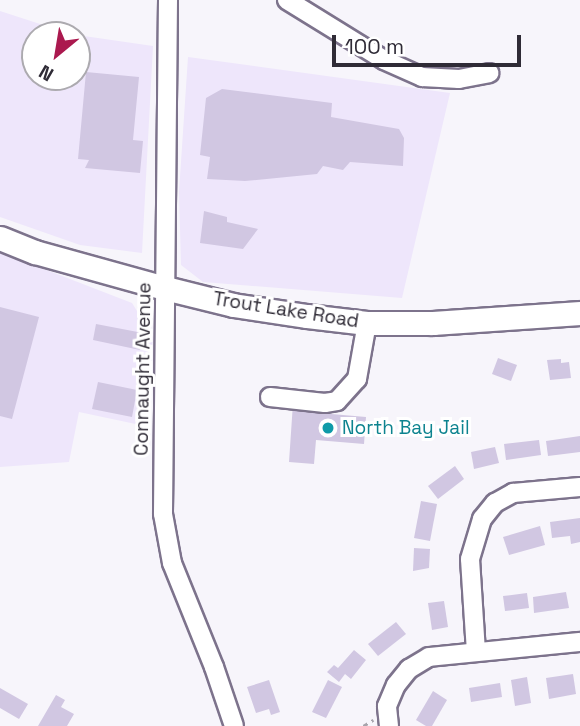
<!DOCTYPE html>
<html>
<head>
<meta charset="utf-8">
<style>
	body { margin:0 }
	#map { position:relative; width:580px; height:726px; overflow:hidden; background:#f7f5fb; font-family:"Space Grotesk",sans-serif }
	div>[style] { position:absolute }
	.built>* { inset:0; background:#eee6fb }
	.building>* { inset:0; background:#d1c7e2 }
	.path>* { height:2.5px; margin-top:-1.25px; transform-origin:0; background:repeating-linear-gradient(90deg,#a7a4ac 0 5px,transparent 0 10px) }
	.roads { filter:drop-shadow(2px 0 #7d738c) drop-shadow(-2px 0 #7d738c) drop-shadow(0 2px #7d738c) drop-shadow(0 -2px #7d738c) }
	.minor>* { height:18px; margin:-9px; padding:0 9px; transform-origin:9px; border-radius:9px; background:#fff }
	.major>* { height:23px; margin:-11.5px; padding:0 11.5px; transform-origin:11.5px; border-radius:11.5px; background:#fff }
	.dots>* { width:19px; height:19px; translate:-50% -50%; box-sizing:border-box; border:4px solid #fff; border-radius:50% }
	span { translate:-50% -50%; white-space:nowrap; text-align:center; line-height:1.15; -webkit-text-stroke:6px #fff; paint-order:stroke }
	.street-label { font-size:19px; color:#2f2b36 }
	.culture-label { font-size:19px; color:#0d838f }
	.left { translate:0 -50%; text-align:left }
	.north { position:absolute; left:21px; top:21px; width:70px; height:70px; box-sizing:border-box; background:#fff; border:2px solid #acaaaf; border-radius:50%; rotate:210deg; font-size:19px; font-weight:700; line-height:28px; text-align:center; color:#2f2b36 }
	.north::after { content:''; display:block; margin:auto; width:24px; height:32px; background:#ab194f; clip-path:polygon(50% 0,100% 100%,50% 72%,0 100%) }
	.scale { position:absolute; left:332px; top:35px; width:189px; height:32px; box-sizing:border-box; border:4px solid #2f2b36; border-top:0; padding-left:9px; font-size:21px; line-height:24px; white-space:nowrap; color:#2f2b36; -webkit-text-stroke:5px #fff; paint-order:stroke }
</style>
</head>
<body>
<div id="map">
	<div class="built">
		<div style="clip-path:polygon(0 11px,74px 35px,35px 35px,35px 77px,77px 77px,77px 35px,153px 46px,142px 253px,80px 245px,0 217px)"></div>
		<div style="clip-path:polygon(188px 57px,450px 93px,402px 298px,203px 282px,181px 265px,179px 192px)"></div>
		<div style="clip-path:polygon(0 252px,132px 303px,153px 337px,145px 426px,79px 412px,69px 462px,0 467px)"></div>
	</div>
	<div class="building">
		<div style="clip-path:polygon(86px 72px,139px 77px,133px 140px,143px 141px,140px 173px,85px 168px,89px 160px,78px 159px)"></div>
		<div style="clip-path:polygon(222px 89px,332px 103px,331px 117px,399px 129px,404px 138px,403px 166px,350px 162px,343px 170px,323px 166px,317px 174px,245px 181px,207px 179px,210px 157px,200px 155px,206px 98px)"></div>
		<div style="clip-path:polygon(204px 211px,227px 217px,227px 222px,258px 229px,243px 249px,200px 243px)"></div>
		<div style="clip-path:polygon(0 307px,39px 317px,12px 419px,0 416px)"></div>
		<div style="clip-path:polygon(96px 324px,143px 333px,140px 350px,93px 340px)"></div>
		<div style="clip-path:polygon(498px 358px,517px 365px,511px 381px,492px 374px)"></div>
		<div style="clip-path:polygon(561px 359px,561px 363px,569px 362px,571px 378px,550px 380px,547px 360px)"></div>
		<div style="clip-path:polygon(98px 382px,137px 390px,132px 417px,92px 409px)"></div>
		<div style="clip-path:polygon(293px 403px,321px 405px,320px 413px,366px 417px,364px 444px,316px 440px,314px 464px,289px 462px)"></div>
		<div style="clip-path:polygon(580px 436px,580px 452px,548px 456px,546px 441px)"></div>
		<div style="clip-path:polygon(539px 440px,541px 455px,506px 460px,504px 444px)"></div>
		<div style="clip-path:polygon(495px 447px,499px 463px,474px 469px,471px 452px)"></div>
		<div style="clip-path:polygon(455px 466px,464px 479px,438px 499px,428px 486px)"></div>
		<div style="clip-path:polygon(421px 501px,437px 504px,430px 541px,414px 538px)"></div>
		<div style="clip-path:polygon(580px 518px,580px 542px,571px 544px,570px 536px,552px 538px,550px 522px)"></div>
		<div style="clip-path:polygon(540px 526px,545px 545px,509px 555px,503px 537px)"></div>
		<div style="clip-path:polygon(414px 548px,430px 549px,429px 568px,413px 571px)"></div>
		<div style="clip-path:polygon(566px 592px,569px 608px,534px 613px,533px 597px)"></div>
		<div style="clip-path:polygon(527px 593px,529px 608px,505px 611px,503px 596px)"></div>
		<div style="clip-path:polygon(444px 601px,448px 627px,432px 630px,428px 603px)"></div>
		<div style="clip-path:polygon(396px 622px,406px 634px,378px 656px,368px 644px)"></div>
		<div style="clip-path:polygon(354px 650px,366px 660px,351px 679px,345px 674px,339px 682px,327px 672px,334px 665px,338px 668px)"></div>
		<div style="clip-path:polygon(573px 674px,576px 694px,549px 699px,546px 678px)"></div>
		<div style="clip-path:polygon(527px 677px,531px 703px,515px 706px,511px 680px)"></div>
		<div style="clip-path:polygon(269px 680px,280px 712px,271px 715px,269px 709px,256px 713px,247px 687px)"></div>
		<div style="clip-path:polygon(328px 680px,342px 687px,326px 718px,312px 712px)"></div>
		<div style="clip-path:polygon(500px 683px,502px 697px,471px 702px,469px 688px)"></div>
		<div style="clip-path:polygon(0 688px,28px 704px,19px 719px,0 708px)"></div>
		<div style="clip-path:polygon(433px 691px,447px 700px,432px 726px,426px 726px,416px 720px)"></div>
		<div style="clip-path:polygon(56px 695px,65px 700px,61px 707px,74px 714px,67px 726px,38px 726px)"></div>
	</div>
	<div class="path">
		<div style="left:363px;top:726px;width:12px;rotate:-31deg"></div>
	</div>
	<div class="roads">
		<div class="minor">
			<div style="left:168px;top:0;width:514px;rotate:90.56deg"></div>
			<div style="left:163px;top:514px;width:50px;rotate:79.6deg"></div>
			<div style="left:172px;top:563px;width:112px;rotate:68deg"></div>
			<div style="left:214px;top:667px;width:62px;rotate:71.3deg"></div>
			<div style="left:287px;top:0;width:114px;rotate:31.7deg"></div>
			<div style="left:384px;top:60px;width:42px;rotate:24.1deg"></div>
			<div style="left:422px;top:77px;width:37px;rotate:3deg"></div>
			<div style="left:459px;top:79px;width:31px;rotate:-11deg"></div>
			<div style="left:270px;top:397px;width:55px;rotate:6.2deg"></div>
			<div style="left:325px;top:403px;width:12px;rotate:-9deg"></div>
			<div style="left:337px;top:401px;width:30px;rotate:-48deg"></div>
			<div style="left:357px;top:379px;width:57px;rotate:-79.9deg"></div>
			<div style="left:476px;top:652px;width:93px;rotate:-93.7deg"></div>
			<div style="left:470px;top:559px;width:42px;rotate:-73.3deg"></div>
			<div style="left:482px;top:519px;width:21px;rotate:-51deg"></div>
			<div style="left:495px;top:503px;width:21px;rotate:-29deg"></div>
			<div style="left:513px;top:493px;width:67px;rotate:-5.1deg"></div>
			<div style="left:389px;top:726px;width:20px;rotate:-96deg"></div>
			<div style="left:387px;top:706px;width:23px;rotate:-67deg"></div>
			<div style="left:396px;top:685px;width:21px;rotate:-51deg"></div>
			<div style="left:409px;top:669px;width:23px;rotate:-31deg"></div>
			<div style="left:429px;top:657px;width:152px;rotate:-5.7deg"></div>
		</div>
		<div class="major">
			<div style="left:0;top:238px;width:38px;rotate:22deg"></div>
			<div style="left:35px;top:252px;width:135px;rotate:15.5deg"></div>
			<div style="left:165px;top:288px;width:70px;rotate:14deg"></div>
			<div style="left:233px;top:305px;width:75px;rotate:8.5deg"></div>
			<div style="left:307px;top:316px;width:60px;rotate:6.7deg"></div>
			<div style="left:367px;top:323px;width:66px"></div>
			<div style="left:433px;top:323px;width:147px;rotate:-3.9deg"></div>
		</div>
	</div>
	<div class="dots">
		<div style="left:328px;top:428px;background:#0f9aa8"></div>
	</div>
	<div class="street-label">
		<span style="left:286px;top:310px;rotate:9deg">Trout Lake Road</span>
		<span style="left:143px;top:369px;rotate:-89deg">Connaught Avenue</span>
	</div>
	<div class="culture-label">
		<span class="left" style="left:342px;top:428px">North Bay Jail</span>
	</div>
	<div class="north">N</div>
	<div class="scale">100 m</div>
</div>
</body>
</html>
